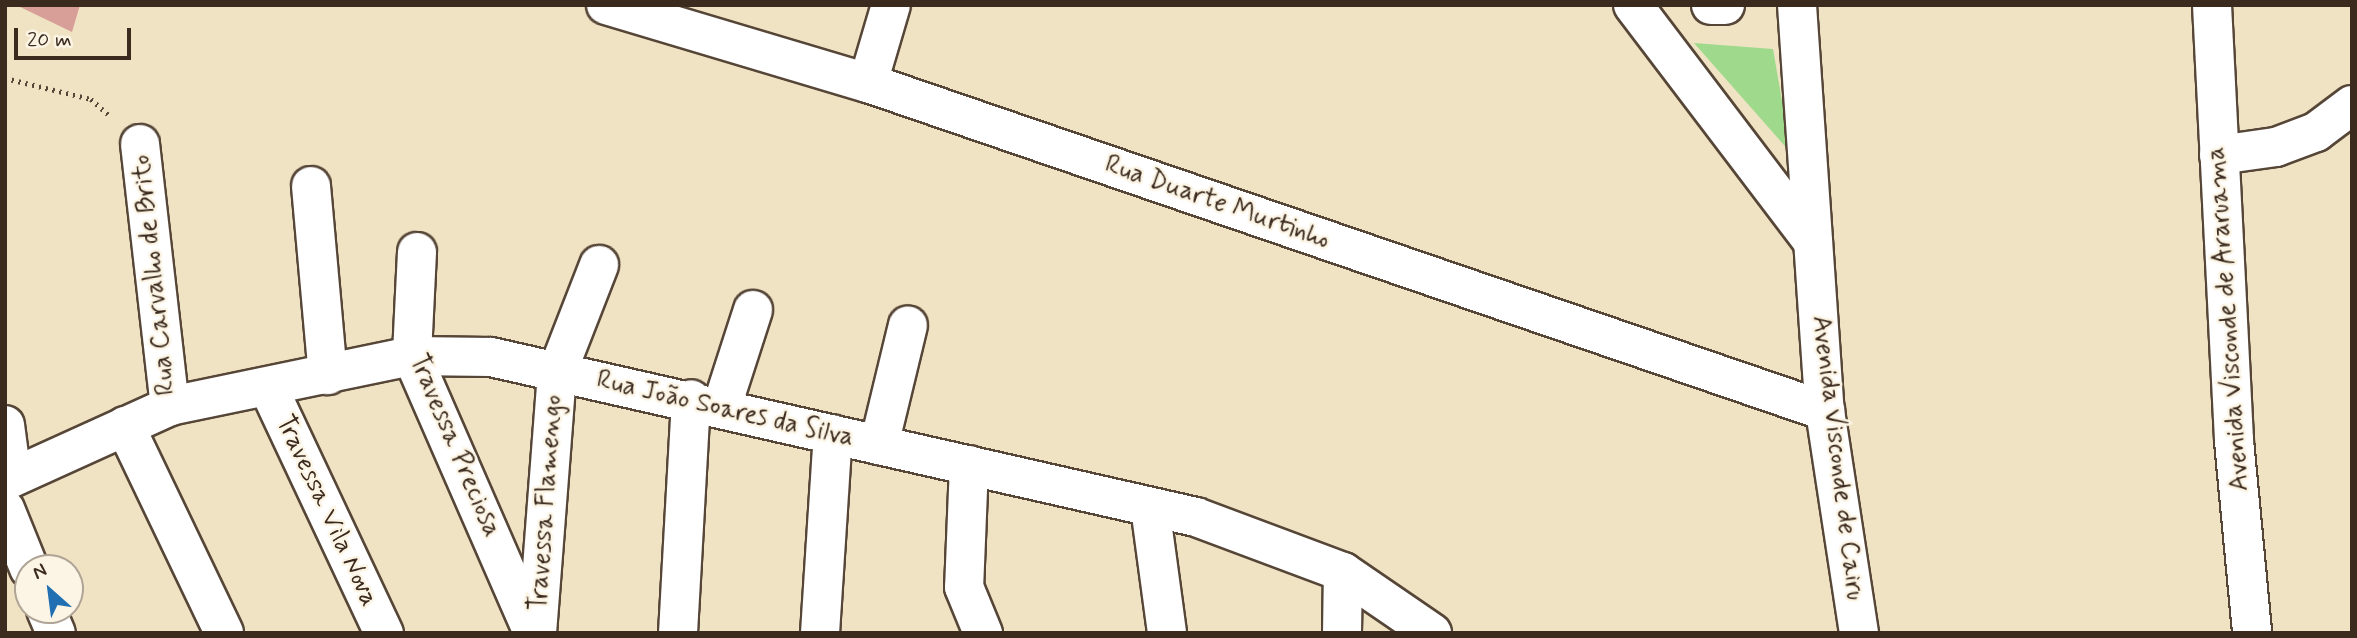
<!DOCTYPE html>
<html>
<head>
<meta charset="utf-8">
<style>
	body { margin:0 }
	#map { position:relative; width:2357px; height:638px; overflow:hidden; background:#f0e3c4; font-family:Mynerve,sans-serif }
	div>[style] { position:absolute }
	.green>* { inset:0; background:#9fd98c }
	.building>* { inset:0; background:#d79f97 }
	.path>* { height:4.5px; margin-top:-2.25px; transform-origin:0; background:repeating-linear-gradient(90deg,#564637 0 2px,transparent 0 7px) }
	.roads { filter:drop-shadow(2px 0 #564637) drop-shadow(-2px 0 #564637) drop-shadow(0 2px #564637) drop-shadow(0 -2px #564637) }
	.minor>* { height:38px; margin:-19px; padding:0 19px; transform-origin:19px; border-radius:19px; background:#fff }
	span { translate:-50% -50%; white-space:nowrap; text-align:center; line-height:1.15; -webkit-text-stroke:5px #fcf5e5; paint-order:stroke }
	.street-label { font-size:26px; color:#3b2a1e }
	.frame { position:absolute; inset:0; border:7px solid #3b2a1e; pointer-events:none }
	.north { position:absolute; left:14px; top:554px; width:70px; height:70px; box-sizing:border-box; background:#fcf5e5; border:2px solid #afa495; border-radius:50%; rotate:332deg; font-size:19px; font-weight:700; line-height:28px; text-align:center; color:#3b2a1e }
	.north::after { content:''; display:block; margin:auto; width:24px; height:32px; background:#1f6fb2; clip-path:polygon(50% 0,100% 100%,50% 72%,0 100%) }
	.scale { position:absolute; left:14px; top:28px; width:117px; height:32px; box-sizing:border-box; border:4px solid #3b2a1e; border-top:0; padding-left:9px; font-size:21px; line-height:24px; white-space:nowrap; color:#3b2a1e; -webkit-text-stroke:5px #fcf5e5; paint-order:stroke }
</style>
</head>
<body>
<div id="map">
	<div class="green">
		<div style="clip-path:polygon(1694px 43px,1773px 49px,1791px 153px)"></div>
	</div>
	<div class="building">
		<div style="clip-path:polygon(16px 5px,80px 5px,72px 32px)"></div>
	</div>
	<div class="path">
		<div style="left:5px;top:78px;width:89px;rotate:13.7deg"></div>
		<div style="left:91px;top:99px;width:27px;rotate:42deg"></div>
	</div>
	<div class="roads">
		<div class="minor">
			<div style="left:606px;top:5px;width:273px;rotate:16.6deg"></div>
			<div style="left:868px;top:83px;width:1012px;rotate:18.92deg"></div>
			<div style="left:1633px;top:5px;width:298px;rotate:52.8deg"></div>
			<div style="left:1711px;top:5px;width:14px"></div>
			<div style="left:1797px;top:5px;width:407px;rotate:86.1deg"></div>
			<div style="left:1825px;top:411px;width:225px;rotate:81.3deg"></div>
			<div style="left:2212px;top:5px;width:437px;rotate:87.1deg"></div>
			<div style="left:2234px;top:441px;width:193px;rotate:84.6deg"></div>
			<div style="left:868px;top:83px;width:81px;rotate:-73.6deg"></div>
			<div style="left:140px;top:144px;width:264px;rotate:83.5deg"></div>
			<div style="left:2219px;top:155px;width:58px;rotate:-8deg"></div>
			<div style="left:2276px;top:147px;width:43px;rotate:-20.6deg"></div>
			<div style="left:2316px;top:132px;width:45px;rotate:-36.9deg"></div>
			<div style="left:311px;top:186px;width:190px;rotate:84.9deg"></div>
			<div style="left:417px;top:252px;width:104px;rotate:92.8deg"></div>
			<div style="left:412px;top:356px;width:302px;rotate:66.4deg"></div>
			<div style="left:269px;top:389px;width:270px;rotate:64.8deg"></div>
			<div style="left:722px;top:406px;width:101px;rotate:-72.1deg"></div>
			<div style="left:5px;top:425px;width:53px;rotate:82.5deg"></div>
			<div style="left:125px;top:426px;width:229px;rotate:64.4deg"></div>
			<div style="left:879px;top:445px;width:123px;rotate:-76.4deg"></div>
			<div style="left:969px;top:465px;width:122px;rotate:92.3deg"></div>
			<div style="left:964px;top:587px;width:50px;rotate:67.6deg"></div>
			<div style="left:5px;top:481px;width:181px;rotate:-24.4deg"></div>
			<div style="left:170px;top:406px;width:247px;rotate:-11.7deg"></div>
			<div style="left:412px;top:356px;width:79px;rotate:0.7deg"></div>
			<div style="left:491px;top:357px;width:723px;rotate:12.79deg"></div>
			<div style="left:1196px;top:517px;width:157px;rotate:20.5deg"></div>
			<div style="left:1343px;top:572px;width:108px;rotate:34.4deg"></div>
			<div style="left:1150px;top:507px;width:127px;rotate:82.3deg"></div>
			<div style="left:5px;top:509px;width:64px;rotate:67.9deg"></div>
			<div style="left:46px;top:610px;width:25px;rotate:67deg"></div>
			<div style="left:537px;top:633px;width:261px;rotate:-85.6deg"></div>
			<div style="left:557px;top:373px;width:116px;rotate:-68.7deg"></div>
			<div style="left:678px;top:633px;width:234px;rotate:-86.8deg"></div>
			<div style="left:820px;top:633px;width:199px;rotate:-86.3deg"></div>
			<div style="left:1342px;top:633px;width:61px;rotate:-89.1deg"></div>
		</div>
	</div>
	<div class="street-label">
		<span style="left:1217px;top:203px;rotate:19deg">Rua Duarte Murtinho</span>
		<span style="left:155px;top:275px;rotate:-96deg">Rua Carvalho de Brito</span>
		<span style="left:2229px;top:319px;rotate:-94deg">Avenida Visconde de Araruama</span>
		<span style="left:725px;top:410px;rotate:13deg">Rua João Soares da Silva</span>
		<span style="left:454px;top:446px;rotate:67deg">Travessa Preciosa</span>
		<span style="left:1837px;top:458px;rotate:83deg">Avenida Visconde de Cairu</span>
		<span style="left:547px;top:503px;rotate:-86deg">Travessa Flamengo</span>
		<span style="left:326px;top:511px;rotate:65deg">Travessa Vila Nova</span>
	</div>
	<div class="frame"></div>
	<div class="north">N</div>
	<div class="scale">20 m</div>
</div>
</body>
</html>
